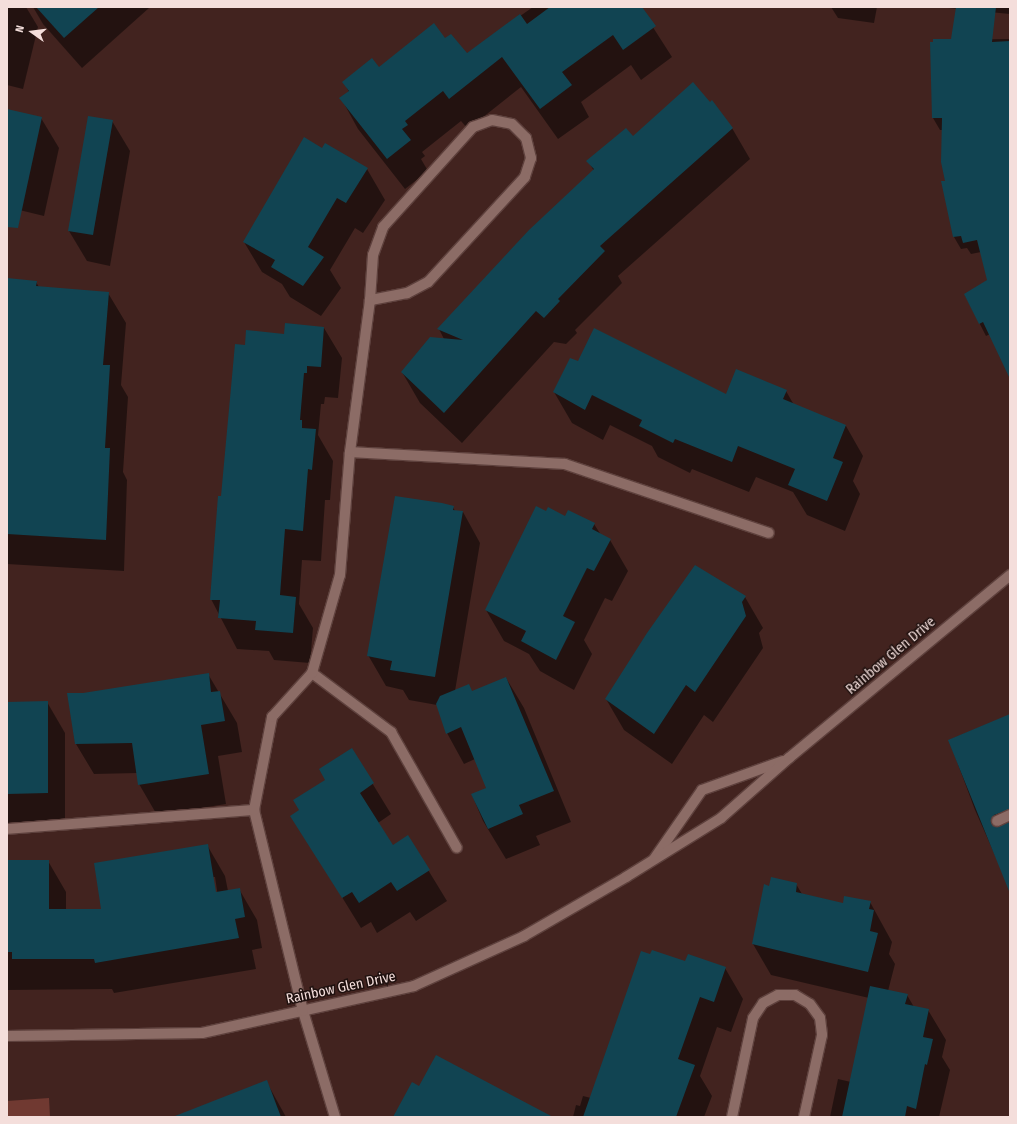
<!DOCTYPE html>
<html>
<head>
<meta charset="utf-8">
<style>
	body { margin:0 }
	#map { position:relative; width:1017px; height:1124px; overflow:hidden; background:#42231f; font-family:"Fira Sans Condensed",sans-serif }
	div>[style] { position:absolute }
	.green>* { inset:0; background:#703931 }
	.shadow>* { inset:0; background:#0007 }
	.building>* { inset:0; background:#114452 }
	.roads { filter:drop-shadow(1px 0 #5e413d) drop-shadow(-1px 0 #5e413d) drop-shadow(0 1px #5e413d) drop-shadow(0 -1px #5e413d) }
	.minor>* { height:10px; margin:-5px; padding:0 5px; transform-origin:5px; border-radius:5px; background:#8c6c66 }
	span { translate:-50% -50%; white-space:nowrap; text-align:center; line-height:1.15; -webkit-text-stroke:3px #1f110f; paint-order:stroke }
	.street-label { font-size:14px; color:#f4dedb }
	.frame { position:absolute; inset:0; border:8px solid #f4dedb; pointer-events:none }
	.north { position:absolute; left:12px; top:12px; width:40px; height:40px; -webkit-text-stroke:3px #1f110f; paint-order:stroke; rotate:284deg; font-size:11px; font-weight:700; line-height:16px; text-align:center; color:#f4dedb }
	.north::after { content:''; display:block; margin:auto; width:14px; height:18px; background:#f4dedb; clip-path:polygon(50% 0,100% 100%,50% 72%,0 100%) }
</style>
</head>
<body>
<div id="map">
	<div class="green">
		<div style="clip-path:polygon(49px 1098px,50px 1117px,7px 1117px,7px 1101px)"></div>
	</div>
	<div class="shadow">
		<div style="clip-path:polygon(7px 7px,26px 7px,38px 27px,23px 89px,7px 85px)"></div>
		<div style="clip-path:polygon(33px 7px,148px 7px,149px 8px,82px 68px,43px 24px)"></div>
		<div style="clip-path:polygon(533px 7px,640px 7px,672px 57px,641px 80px,631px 65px,581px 102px,589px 117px,558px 139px,521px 87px,468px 129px,461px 121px,422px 152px,425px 156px,421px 159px,428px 171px,405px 189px,358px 129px,341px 98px,349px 92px,344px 82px,445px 40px,466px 54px)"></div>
		<div style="clip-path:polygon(831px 7px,877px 7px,874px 23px,838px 18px)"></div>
		<div style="clip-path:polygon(938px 7px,1010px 7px,1010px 14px)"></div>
		<div style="clip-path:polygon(1010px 39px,1010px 377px,990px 334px,986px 336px,965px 295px,988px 280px,981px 252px,971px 254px,967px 248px,961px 249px,954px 237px,943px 182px,946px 181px,943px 130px,940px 130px,933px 118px,934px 40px)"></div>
		<div style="clip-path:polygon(7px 111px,41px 118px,59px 148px,44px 216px,7px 207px)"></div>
		<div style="clip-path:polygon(112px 121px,130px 151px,110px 266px,87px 261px,69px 231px)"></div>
		<div style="clip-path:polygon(732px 128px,750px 159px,618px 276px,622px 283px,575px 330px,577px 333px,566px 344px,554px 342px,462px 443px,420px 403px,402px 372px,444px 339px,439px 329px,594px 171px,588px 161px)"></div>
		<div style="clip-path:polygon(367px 169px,385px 200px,363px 233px,355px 228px,330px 270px,341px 288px,321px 316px,290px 297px,282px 284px,262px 272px,244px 242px)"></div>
		<div style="clip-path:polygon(7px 279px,36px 282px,39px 287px,108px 293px,126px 323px,121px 385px,128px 397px,123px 472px,127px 480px,124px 571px,7px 564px)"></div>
		<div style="clip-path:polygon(324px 328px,342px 358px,338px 398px,325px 397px,324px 404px,321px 404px,318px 435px,333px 461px,330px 500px,325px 500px,321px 561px,302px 560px,299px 604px,313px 628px,310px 663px,274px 660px,269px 651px,237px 649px,211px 599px,222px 497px,246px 346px,285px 335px)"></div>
		<div style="clip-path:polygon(578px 363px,727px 395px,786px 391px,794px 405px,846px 426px,863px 456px,853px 481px,860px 494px,845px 531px,807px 515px,793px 492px,756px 477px,749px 492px,692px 469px,690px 473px,658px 457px,652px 446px,610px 425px,603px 440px,572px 423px,554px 392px)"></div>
		<div style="clip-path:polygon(453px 507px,455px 511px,463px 512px,480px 543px,455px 691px,472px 692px,506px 678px,524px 708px,571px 822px,536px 836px,540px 845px,506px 859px,483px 821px,472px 795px,487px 788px,475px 759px,464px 764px,447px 733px,437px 705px,409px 700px,403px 690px,386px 686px,368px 655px)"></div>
		<div style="clip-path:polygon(546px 513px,594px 524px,601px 535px,610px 540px,628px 571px,612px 601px,605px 598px,584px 640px,592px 654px,574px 690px,540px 671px,529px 654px,504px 641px,486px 610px)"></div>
		<div style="clip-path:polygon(745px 597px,763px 628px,759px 633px,763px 648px,713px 722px,704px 715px,672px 764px,624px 730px,606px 699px)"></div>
		<div style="clip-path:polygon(208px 674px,237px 723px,242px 752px,218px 756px,226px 804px,157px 815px,139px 784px,138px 773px,94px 774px,76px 744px,83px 694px)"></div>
		<div style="clip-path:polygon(47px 702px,65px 733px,65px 823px,7px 825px,7px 703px)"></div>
		<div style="clip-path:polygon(1010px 715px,1010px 889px,975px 810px,949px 740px)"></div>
		<div style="clip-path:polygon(352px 750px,391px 814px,378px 823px,393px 846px,408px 837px,447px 901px,416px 921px,410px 912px,377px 933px,371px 922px,361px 928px,292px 816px,300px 811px)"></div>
		<div style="clip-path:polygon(evenodd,207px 845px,225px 876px,228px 891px,239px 889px,257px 920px,262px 948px,252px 950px,256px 969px,114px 993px,112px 989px,7px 990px,7px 861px,48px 861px,66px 892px,66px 910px,102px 910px,207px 845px,212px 877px,215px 877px,218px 897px,216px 897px,212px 877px)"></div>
		<div style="clip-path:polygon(796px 884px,802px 894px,844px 904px,870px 902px,892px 942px,889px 954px,895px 964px,888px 991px,907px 995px,914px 1007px,928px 1010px,946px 1040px,942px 1057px,950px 1070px,939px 1117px,830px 1117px,838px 1079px,851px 1082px,869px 998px,771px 975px,753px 944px,770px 887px)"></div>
		<div style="clip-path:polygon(685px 962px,725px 968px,743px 999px,731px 1032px,717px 1027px,700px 1076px,712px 1096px,704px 1117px,573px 1117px,576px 1105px,580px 1106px,583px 1096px,591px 1098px)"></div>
		<div style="clip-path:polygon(266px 1081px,286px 1117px,206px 1117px)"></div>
	</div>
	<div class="building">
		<div style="clip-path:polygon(36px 7px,99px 7px,64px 38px)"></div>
		<div style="clip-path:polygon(550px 7px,642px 7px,656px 26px,623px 50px,613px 35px,562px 72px,572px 85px,540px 109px,502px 57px,449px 99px,443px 91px,405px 121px,408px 125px,402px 129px,411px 140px,387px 159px,339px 98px,349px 91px,342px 82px,372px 58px,379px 67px,434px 23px,445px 38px,451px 34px,467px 53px,520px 14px,527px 24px)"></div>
		<div style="clip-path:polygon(956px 7px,996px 7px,992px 42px,1010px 41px,1010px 379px,983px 322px,979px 324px,964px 294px,987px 280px,977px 240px,963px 243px,961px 236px,953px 237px,941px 181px,945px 181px,941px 162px,942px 118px,932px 118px,930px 42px,933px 42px,933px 39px,951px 39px)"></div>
		<div style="clip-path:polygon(693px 82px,710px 102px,712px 100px,733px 128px,600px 246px,605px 251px,558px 299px,560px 301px,544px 318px,536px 311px,444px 413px,401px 372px,430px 337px,463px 340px,437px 329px,529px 230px,594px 169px,586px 161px,626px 128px,633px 136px)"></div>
		<div style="clip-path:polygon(7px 109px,42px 117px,18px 228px,7px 227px)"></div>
		<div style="clip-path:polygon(88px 116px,113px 120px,93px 235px,68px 231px)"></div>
		<div style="clip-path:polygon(304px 137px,322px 148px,325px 143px,368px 168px,346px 203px,337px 198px,308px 247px,324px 257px,303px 286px,271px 267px,275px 260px,243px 242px)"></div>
		<div style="clip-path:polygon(7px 278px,37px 281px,36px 286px,109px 292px,103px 365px,110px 365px,105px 448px,110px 448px,106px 540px,7px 534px)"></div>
		<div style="clip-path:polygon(285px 323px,324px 327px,321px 367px,307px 366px,307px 373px,304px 373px,300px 420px,302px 420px,302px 428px,316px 429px,312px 470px,308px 469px,303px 531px,285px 529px,280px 595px,296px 597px,293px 633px,255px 630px,256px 621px,218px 618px,220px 600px,210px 600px,218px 496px,221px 496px,235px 344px,245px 345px,246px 330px,284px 334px)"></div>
		<div style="clip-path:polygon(594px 328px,726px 394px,736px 369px,787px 390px,783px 399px,846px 425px,833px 458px,843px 462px,827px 501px,788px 485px,795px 469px,738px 446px,732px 462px,675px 439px,673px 443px,639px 426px,642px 420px,592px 395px,585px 410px,553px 392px,570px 358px,578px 361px)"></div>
		<div style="clip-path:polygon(395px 496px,442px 503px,454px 506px,453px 510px,463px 511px,435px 677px,390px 670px,392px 661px,367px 656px)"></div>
		<div style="clip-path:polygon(536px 506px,546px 511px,548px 507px,565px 516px,568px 510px,595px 523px,592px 529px,611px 539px,594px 571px,587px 568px,563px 616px,575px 622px,556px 660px,521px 641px,526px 631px,485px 610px)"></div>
		<div style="clip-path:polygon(695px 565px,746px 596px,742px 602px,746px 616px,695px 692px,686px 685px,654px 734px,605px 699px,647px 633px)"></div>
		<div style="clip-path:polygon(209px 673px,211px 692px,220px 691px,225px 721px,201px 725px,209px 774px,138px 785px,132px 743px,75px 744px,67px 693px,83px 693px)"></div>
		<div style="clip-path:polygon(506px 677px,554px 791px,519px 805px,523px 814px,488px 829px,471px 794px,486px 788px,461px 727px,446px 734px,436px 704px,440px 696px,469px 684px,472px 691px)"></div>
		<div style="clip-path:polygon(48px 701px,48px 793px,7px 794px,7px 702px)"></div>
		<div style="clip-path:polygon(1010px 714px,1010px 809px,994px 815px,991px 821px,997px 827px,1010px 822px,1009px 891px,948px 740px)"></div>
		<div style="clip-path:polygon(352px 748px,374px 783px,360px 793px,393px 845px,408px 835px,430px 870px,397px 891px,391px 882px,359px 903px,352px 892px,342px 898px,290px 816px,299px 810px,293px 800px,325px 780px,319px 769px)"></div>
		<div style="clip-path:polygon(208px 844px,216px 892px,240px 888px,245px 917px,235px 919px,239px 938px,95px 963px,94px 959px,12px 959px,12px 952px,7px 952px,8px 860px,49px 860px,49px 909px,101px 909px,94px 863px)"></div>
		<div style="clip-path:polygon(771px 877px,797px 883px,796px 892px,843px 903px,844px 896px,871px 901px,869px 909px,874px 910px,870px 931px,878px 933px,868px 972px,752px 944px,764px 884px,769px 886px)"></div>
		<div style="clip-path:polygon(652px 950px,685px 961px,688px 954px,726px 967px,714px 1002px,700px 997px,678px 1059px,695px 1065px,676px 1117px,583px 1117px,641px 951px,650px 954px)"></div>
		<div style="clip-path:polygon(870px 986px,908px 994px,905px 1004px,929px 1009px,923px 1037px,933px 1039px,927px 1065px,925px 1064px,916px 1109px,907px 1106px,905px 1117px,842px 1117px)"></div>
		<div style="clip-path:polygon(436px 1055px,553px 1117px,393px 1117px,412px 1082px,419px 1086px)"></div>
		<div style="clip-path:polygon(267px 1080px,281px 1117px,176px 1117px,175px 1116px)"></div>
	</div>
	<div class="roads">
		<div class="minor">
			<div style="left:492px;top:120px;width:20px;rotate:11deg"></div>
			<div style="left:512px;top:124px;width:20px;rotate:45deg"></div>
			<div style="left:526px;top:138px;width:21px;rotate:76deg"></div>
			<div style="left:531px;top:158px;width:20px;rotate:108deg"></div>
			<div style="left:525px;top:177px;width:143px;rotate:132.7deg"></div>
			<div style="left:428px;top:282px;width:24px;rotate:152deg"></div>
			<div style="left:407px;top:293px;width:38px;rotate:169deg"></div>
			<div style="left:370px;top:300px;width:45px;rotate:-86.2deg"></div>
			<div style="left:373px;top:255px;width:30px;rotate:-70deg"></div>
			<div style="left:383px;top:227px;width:135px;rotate:-48deg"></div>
			<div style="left:473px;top:127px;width:20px;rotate:-20deg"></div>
			<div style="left:350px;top:452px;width:215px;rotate:3.2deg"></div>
			<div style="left:565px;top:464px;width:215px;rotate:18.7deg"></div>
			<div style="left:312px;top:673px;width:99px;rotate:36.8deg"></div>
			<div style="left:391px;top:732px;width:133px;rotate:60.4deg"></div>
			<div style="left:997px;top:821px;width:14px;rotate:-25deg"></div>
			<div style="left:7px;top:829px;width:248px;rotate:-4.4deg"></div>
			<div style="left:654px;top:859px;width:84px;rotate:-55.2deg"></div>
			<div style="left:702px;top:790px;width:86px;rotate:-19.7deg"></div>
			<div style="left:7px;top:1036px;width:195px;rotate:-0.9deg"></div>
			<div style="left:202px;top:1033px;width:217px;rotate:-12.5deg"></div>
			<div style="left:414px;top:986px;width:121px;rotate:-24.4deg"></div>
			<div style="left:524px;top:936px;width:118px;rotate:-30deg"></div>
			<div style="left:626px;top:877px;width:112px;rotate:-31.8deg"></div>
			<div style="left:721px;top:818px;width:91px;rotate:-41.4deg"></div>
			<div style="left:789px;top:758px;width:287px;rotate:-39.6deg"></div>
			<div style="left:335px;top:1117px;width:111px;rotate:-106.8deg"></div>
			<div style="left:303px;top:1011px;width:207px;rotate:-103.7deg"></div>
			<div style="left:254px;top:810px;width:95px;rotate:-79deg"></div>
			<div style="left:272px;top:717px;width:59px;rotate:-47.7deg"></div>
			<div style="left:312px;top:673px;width:102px;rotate:-74.1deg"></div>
			<div style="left:340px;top:575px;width:123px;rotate:-85.4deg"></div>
			<div style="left:350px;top:452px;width:153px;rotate:-82.5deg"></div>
			<div style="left:732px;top:1117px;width:101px;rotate:-78deg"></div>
			<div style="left:753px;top:1018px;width:18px;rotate:-56deg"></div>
			<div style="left:763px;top:1003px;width:17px;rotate:-28deg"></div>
			<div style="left:778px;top:995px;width:17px"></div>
			<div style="left:795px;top:995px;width:17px;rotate:31deg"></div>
			<div style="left:810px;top:1004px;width:17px;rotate:54deg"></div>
			<div style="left:820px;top:1018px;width:17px;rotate:83deg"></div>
			<div style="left:822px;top:1035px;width:84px;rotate:102.4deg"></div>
		</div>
	</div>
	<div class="street-label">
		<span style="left:891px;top:656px;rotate:-40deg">Rainbow Glen Drive</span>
		<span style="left:341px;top:988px;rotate:-12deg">Rainbow Glen Drive</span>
	</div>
	<div class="frame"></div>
	<div class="north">N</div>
</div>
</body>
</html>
